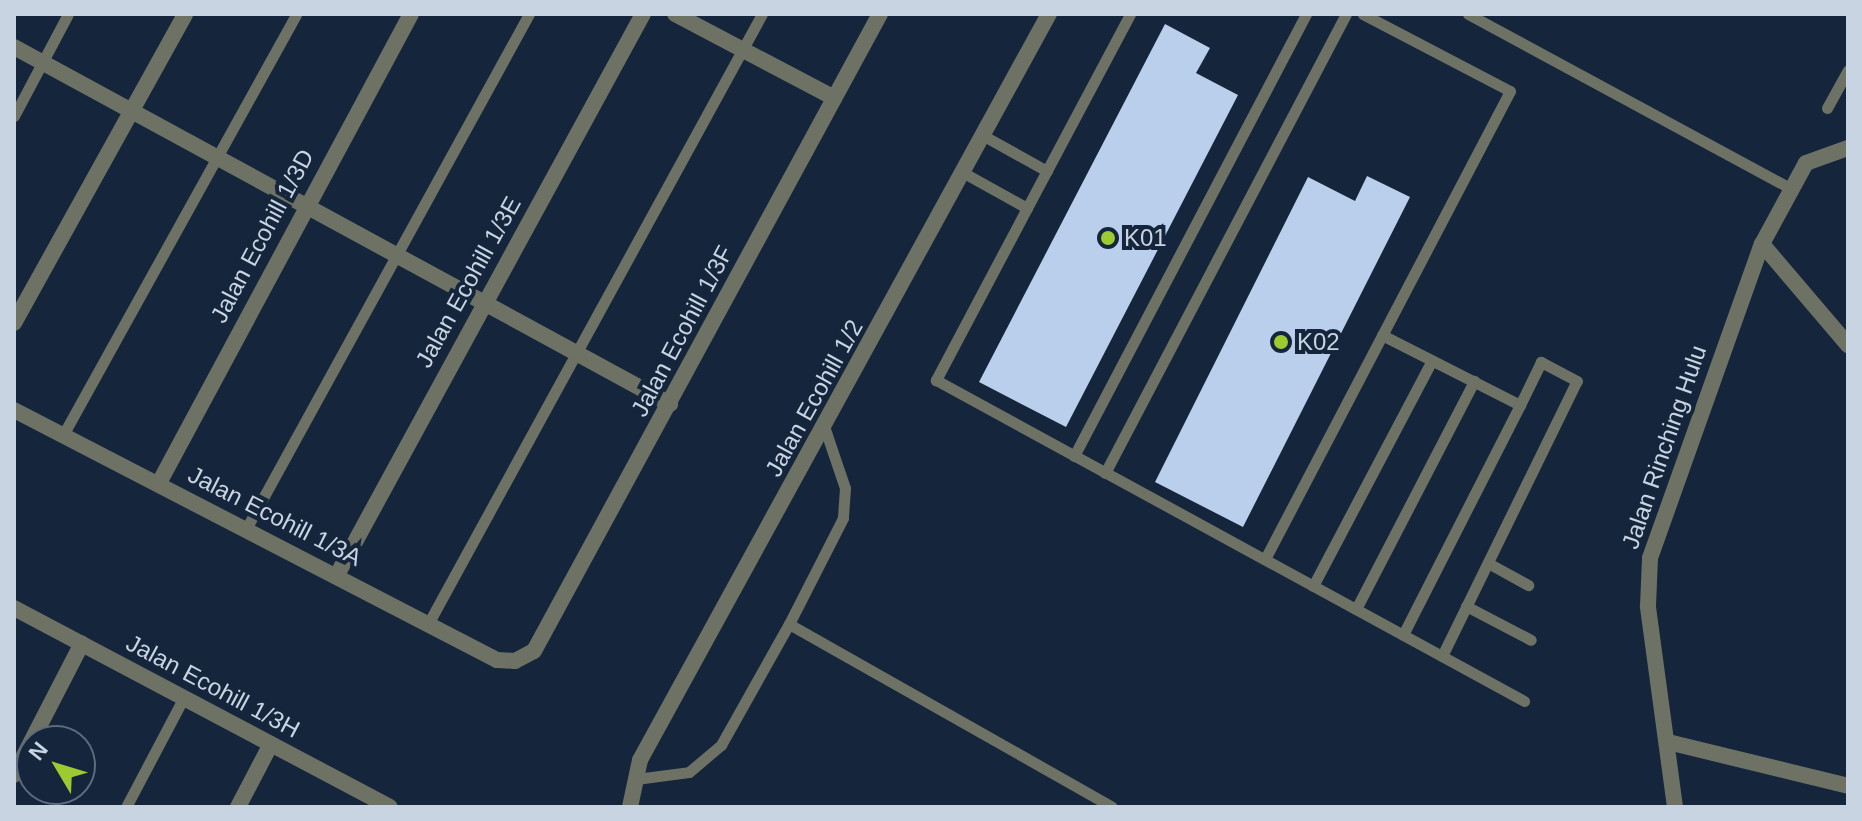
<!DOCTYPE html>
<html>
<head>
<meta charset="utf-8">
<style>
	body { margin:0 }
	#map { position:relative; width:1862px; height:821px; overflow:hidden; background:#15253b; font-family:Helvetica,sans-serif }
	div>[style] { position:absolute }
	.building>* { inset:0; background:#b9cfec }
	.service>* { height:11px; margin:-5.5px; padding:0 5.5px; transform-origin:5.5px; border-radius:5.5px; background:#6d7265 }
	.minor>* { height:16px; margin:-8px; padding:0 8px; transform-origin:8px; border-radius:8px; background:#6d7265 }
	.tertiary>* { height:16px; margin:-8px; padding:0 8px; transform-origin:8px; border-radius:8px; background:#6d7265 }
	.dots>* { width:22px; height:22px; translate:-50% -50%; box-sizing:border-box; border:4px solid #15253b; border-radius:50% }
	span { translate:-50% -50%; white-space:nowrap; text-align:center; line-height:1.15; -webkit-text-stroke:8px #15253b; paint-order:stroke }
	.street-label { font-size:24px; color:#c9d4e2 }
	.poi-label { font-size:24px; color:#c9d4e2 }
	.left { translate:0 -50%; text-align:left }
	.frame { position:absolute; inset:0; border:16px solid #c9d4e2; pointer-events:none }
	.north { position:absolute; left:16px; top:725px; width:80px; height:80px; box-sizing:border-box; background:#15253b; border:2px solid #5d6b7e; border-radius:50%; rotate:308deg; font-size:22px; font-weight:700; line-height:32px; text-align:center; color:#c9d4e2 }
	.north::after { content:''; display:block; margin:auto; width:28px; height:36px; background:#9cca31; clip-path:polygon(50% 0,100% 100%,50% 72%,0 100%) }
</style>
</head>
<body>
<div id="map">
	<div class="building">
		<div style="clip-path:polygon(1165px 24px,1210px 48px,1196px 73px,1238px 95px,1066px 427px,979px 382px)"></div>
		<div style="clip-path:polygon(1367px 176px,1410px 197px,1243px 527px,1155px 482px,1308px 177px,1355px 201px)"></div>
	</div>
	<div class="service">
		<div style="left:1468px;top:14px;width:368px;rotate:28.4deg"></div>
		<div style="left:1827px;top:108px;width:43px;rotate:-61.1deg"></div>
		<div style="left:14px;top:116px;width:115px;rotate:-62.1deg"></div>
		<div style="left:984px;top:136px;width:72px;rotate:29.1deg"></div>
		<div style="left:964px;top:173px;width:72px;rotate:29.1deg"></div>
		<div style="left:1027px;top:208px;width:195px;rotate:117.9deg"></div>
		<div style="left:936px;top:380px;width:670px;rotate:28.63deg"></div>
		<div style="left:1027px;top:208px;width:220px;rotate:-62deg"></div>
		<div style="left:1382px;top:335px;width:155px;rotate:26.9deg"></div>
		<div style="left:1520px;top:405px;width:258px;rotate:117deg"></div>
		<div style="left:825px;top:429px;width:62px;rotate:71.3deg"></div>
		<div style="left:845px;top:488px;width:30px;rotate:94deg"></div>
		<div style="left:843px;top:518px;width:119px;rotate:117deg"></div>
		<div style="left:789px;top:624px;width:371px;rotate:29.5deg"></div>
		<div style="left:63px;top:435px;width:481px;rotate:-61deg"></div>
		<div style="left:1074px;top:456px;width:499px;rotate:-62.3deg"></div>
		<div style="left:1105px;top:473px;width:518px;rotate:-62.3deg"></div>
		<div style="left:246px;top:529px;width:588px;rotate:-61.21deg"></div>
		<div style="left:1265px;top:559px;width:528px;rotate:-62.37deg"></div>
		<div style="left:1510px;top:91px;width:166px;rotate:-152.4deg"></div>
		<div style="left:1488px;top:563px;width:46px;rotate:28.8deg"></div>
		<div style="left:1313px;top:586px;width:255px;rotate:-62.2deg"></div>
		<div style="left:1466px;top:606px;width:73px;rotate:27.6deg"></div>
		<div style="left:1356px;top:609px;width:257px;rotate:-62.6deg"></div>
		<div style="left:428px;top:624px;width:695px;rotate:-61.3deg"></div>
		<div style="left:1442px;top:656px;width:306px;rotate:-63.9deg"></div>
		<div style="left:1577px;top:381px;width:41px;rotate:-152.2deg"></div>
		<div style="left:1541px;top:362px;width:48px;rotate:116deg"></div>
		<div style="left:636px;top:779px;width:53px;rotate:-7.5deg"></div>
		<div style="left:689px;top:772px;width:42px;rotate:-40.2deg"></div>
		<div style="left:721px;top:745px;width:139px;rotate:-60.7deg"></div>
		<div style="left:126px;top:807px;width:124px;rotate:-62.2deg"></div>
	</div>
	<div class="minor">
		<div style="left:675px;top:14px;width:180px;rotate:27.8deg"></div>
		<div style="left:14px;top:47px;width:747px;rotate:28.56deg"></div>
		<div style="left:1762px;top:244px;width:133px;rotate:49.6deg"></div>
		<div style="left:14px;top:323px;width:353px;rotate:-61deg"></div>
		<div style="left:14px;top:410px;width:544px;rotate:27.37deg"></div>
		<div style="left:497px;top:660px;width:18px;rotate:3deg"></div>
		<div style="left:515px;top:661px;width:21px;rotate:-28deg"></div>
		<div style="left:534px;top:651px;width:725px;rotate:-61.49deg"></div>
		<div style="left:159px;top:483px;width:532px;rotate:-61.75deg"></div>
		<div style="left:337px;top:575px;width:639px;rotate:-61.39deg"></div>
		<div style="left:14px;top:608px;width:425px;rotate:27.9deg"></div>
		<div style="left:1668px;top:742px;width:185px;rotate:13.7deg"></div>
		<div style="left:14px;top:775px;width:148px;rotate:-62.7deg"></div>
		<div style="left:238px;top:807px;width:71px;rotate:-62.4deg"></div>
		<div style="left:1675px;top:807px;width:203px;rotate:-97.7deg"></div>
		<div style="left:1648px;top:606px;width:48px;rotate:-87.6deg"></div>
		<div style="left:1650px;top:558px;width:333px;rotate:-70.4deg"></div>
		<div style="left:1762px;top:244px;width:92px;rotate:-61.5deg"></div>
		<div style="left:1806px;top:163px;width:45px;rotate:-19.7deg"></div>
	</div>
	<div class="tertiary">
		<div style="left:630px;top:807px;width:48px;rotate:-78deg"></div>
		<div style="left:640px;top:760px;width:851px;rotate:-61.27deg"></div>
	</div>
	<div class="dots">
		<div style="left:1108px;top:238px;background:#9cca31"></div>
		<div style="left:1281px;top:342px;background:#9cca31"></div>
	</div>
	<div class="street-label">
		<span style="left:262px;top:236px;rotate:-62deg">Jalan Ecohill 1/3D</span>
		<span style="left:468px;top:282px;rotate:-61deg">Jalan Ecohill 1/3E</span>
		<span style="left:682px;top:331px;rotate:-62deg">Jalan Ecohill 1/3F</span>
		<span style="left:814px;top:398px;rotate:-61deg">Jalan Ecohill 1/2</span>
		<span style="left:1664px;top:447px;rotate:-71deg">Jalan Rinching Hulu</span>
		<span style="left:275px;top:516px;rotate:27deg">Jalan Ecohill 1/3A</span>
		<span style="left:213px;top:686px;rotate:28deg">Jalan Ecohill 1/3H</span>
	</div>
	<div class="poi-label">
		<span class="left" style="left:1124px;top:238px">K01</span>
		<span class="left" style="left:1297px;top:342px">K02</span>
	</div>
	<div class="frame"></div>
	<div class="north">N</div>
</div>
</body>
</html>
